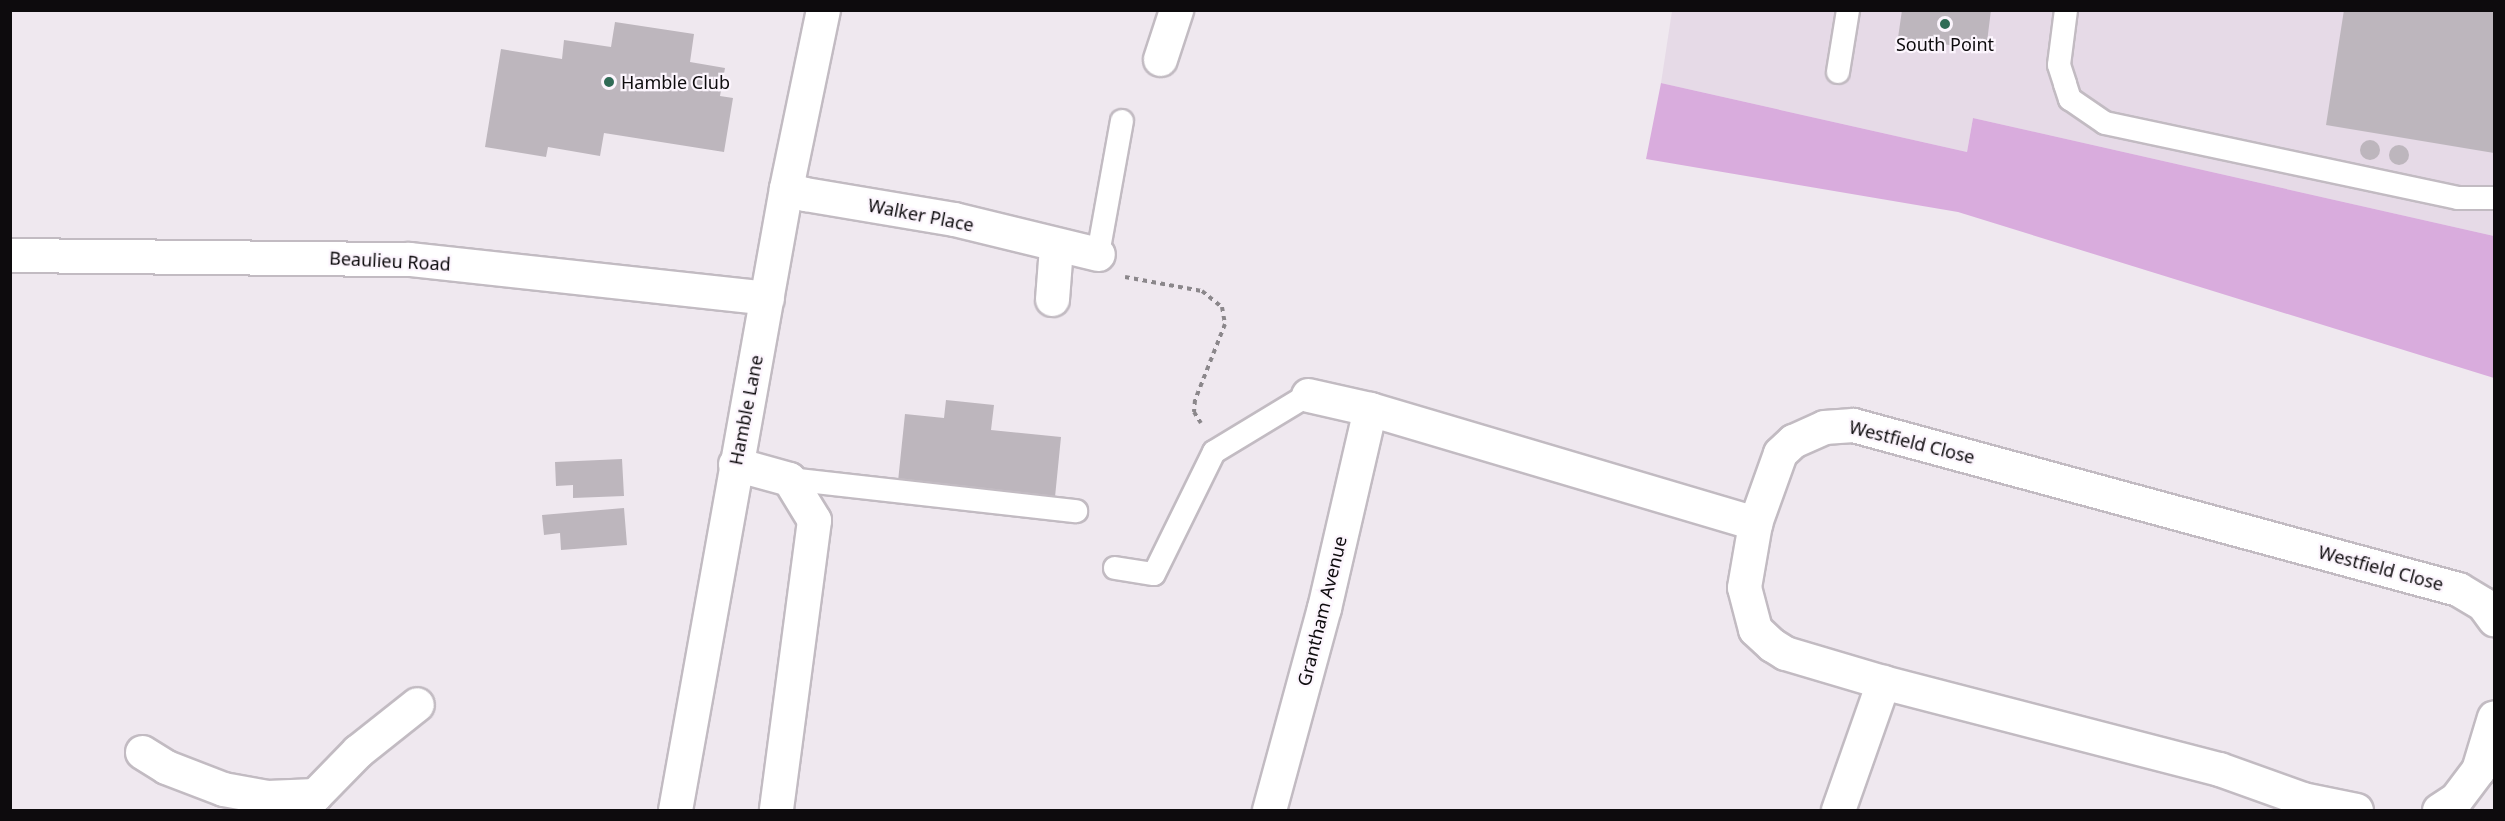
<!DOCTYPE html>
<html>
<head>
<meta charset="utf-8">
<style>
	body { margin:0 }
	#map { position:relative; width:2505px; height:821px; overflow:hidden; background:#efe8ef; font-family:"Noto Sans",sans-serif }
	div>[style] { position:absolute }
	.built>* { inset:0; background:#e6dae7 }
	.green>* { inset:0; background:#d9acdd }
	.building>* { inset:0; background:#bdb6bd }
	.round { border-radius:50% }
	.path>* { height:4px; margin-top:-2px; transform-origin:0; background:repeating-linear-gradient(90deg,#8b878b 0 4.5px,transparent 0 9px) }
	.roads { filter:drop-shadow(2px 0 #c2bbc2) drop-shadow(-2px 0 #c2bbc2) drop-shadow(0 2px #c2bbc2) drop-shadow(0 -2px #c2bbc2) }
	.service>* { height:22px; margin:-11px; padding:0 11px; transform-origin:11px; border-radius:11px; background:#fff }
	.minor>* { height:33px; margin:-16.5px; padding:0 16.5px; transform-origin:16.5px; border-radius:16.5px; background:#fff }
	.secondary>* { height:33px; margin:-16.5px; padding:0 16.5px; transform-origin:16.5px; border-radius:16.5px; background:#fff }
	.dots>* { width:16px; height:16px; translate:-50% -50%; box-sizing:border-box; border:3px solid #fcf5fd; border-radius:50% }
	span { translate:-50% -50%; white-space:nowrap; text-align:center; line-height:1.15; -webkit-text-stroke:4.5px #fcf5fd; paint-order:stroke }
	.poi-label { font-size:18px; color:#0d0b0d }
	.left { translate:0 -50%; text-align:left }
	.street-label { font-size:18px; color:#0d0b0d }
	.frame { position:absolute; inset:0; border:12px solid #0d0b0d; pointer-events:none }
</style>
</head>
<body>
<div id="map">
	<div class="built">
		<div style="clip-path:polygon(1672px 11px,2494px 11px,2494px 236px,1973px 118px,1967px 152px,1661px 83px)"></div>
	</div>
	<div class="green">
		<div style="clip-path:polygon(1661px 83px,1967px 152px,1973px 118px,2494px 236px,2494px 378px,1958px 212px,1646px 159px)"></div>
	</div>
	<div class="building">
		<div style="clip-path:polygon(1902px 10px,1991px 10px,1986px 50px,1898px 38px)"></div>
		<div style="clip-path:polygon(2344px 10px,2494px 10px,2494px 153px,2326px 125px)"></div>
		<div style="clip-path:polygon(615px 22px,694px 34px,690px 62px,725px 68px,720px 96px,733px 98px,724px 152px,604px 133px,600px 156px,548px 147px,546px 157px,485px 147px,501px 49px,562px 59px,564px 40px,611px 47px)"></div>
		<div class="round" style="left:2360px;top:140px;width:20px;height:20px"></div>
		<div class="round" style="left:2389px;top:145px;width:20px;height:20px"></div>
		<div style="clip-path:polygon(946px 400px,994px 405px,991px 430px,1061px 437px,1054px 507px,897px 491px,905px 414px,944px 418px)"></div>
		<div style="clip-path:polygon(622px 459px,624px 496px,573px 498px,573px 485px,556px 486px,555px 462px)"></div>
		<div style="clip-path:polygon(624px 508px,627px 545px,561px 550px,560px 533px,544px 535px,542px 515px)"></div>
	</div>
	<div class="path">
		<div style="left:1125px;top:277px;width:78px;rotate:10.3deg"></div>
		<div style="left:1202px;top:291px;width:26px;rotate:39deg"></div>
		<div style="left:1222px;top:307px;width:17px;rotate:80deg"></div>
		<div style="left:1225px;top:324px;width:82px;rotate:111.5deg"></div>
		<div style="left:1195px;top:400px;width:12px;rotate:95deg"></div>
		<div style="left:1194px;top:412px;width:13px;rotate:58deg"></div>
	</div>
	<div class="roads">
		<div class="service">
			<div style="left:2066px;top:10px;width:55px;rotate:97.3deg"></div>
			<div style="left:2059px;top:65px;width:20px;rotate:72deg"></div>
			<div style="left:2065px;top:84px;width:16px;rotate:72deg"></div>
			<div style="left:2070px;top:99px;width:42px;rotate:34.4deg"></div>
			<div style="left:2105px;top:123px;width:361px;rotate:12deg"></div>
			<div style="left:2458px;top:198px;width:36px"></div>
			<div style="left:1838px;top:72px;width:63px;rotate:-80.8deg"></div>
			<div style="left:1098px;top:254px;width:135px;rotate:-79.8deg"></div>
			<div style="left:789px;top:479px;width:289px;rotate:6.4deg"></div>
			<div style="left:1115px;top:568px;width:39px;rotate:9deg"></div>
			<div style="left:1154px;top:574px;width:136px;rotate:-63.8deg"></div>
			<div style="left:1214px;top:452px;width:110px;rotate:-31.2deg"></div>
		</div>
		<div class="minor">
			<div style="left:1160px;top:59px;width:52px;rotate:-71.9deg"></div>
			<div style="left:786px;top:188px;width:20px;rotate:18deg"></div>
			<div style="left:805px;top:194px;width:151px;rotate:9.5deg"></div>
			<div style="left:954px;top:219px;width:148px;rotate:13.7deg"></div>
			<div style="left:10px;top:255px;width:399px;rotate:0.6deg"></div>
			<div style="left:409px;top:259px;width:360px;rotate:6.2deg"></div>
			<div style="left:1052px;top:299px;width:52px;rotate:-85.6deg"></div>
			<div style="left:1308px;top:395px;width:64px;rotate:12.7deg"></div>
			<div style="left:735px;top:464px;width:56px;rotate:15.5deg"></div>
			<div style="left:789px;top:479px;width:48px;rotate:58.6deg"></div>
			<div style="left:814px;top:520px;width:292px;rotate:97.5deg"></div>
			<div style="left:142px;top:752px;width:28px;rotate:32deg"></div>
			<div style="left:166px;top:767px;width:61px;rotate:21.1deg"></div>
			<div style="left:223px;top:789px;width:45px;rotate:10.3deg"></div>
			<div style="left:267px;top:797px;width:13px;rotate:94deg"></div>
			<div style="left:267px;top:797px;width:48px;rotate:-2.4deg"></div>
			<div style="left:315px;top:795px;width:62px;rotate:-45.7deg"></div>
			<div style="left:358px;top:751px;width:75px;rotate:-38.5deg"></div>
			<div style="left:1269px;top:810px;width:209px;rotate:-74.8deg"></div>
			<div style="left:1324px;top:608px;width:204px;rotate:-77deg"></div>
			<div style="left:1370px;top:409px;width:402px;rotate:16.5deg"></div>
			<div style="left:1838px;top:810px;width:136px;rotate:-70.6deg"></div>
			<div style="left:2356px;top:810px;width:54px;rotate:-168.3deg"></div>
			<div style="left:2303px;top:799px;width:89px;rotate:-160.3deg"></div>
			<div style="left:2219px;top:769px;width:347px;rotate:-165.5deg"></div>
			<div style="left:1883px;top:682px;width:102px;rotate:-163.5deg"></div>
			<div style="left:1785px;top:653px;width:15px;rotate:-148deg"></div>
			<div style="left:1772px;top:645px;width:23px;rotate:-137deg"></div>
			<div style="left:1755px;top:629px;width:43px;rotate:-104.7deg"></div>
			<div style="left:1744px;top:587px;width:65px;rotate:-80.2deg"></div>
			<div style="left:1755px;top:523px;width:74px;rotate:-70.3deg"></div>
			<div style="left:1780px;top:453px;width:18px;rotate:-43deg"></div>
			<div style="left:1793px;top:441px;width:34px;rotate:-24deg"></div>
			<div style="left:1824px;top:427px;width:29px;rotate:-4deg"></div>
			<div style="left:1853px;top:425px;width:627px;rotate:15.17deg"></div>
			<div style="left:2458px;top:589px;width:29px;rotate:31deg"></div>
			<div style="left:2483px;top:604px;width:19px;rotate:54deg"></div>
			<div style="left:2439px;top:810px;width:20px;rotate:-33deg"></div>
			<div style="left:2456px;top:799px;width:36px;rotate:-53deg"></div>
			<div style="left:2478px;top:770px;width:55px;rotate:-73.2deg"></div>
		</div>
		<div class="secondary">
			<div style="left:675px;top:810px;width:632px;rotate:-79.88deg"></div>
			<div style="left:786px;top:188px;width:182px;rotate:-78.3deg"></div>
		</div>
	</div>
	<div class="dots">
		<div style="left:1945px;top:24px;background:#306b56"></div>
		<div style="left:609px;top:82px;background:#306b56"></div>
	</div>
	<div class="poi-label">
		<span style="left:1945px;top:44px">South Point</span>
		<span class="left" style="left:621px;top:82px">Hamble Club</span>
	</div>
	<div class="street-label">
		<span style="left:921px;top:215px;rotate:11deg">Walker Place</span>
		<span style="left:390px;top:261px;rotate:3deg">Beaulieu Road</span>
		<span style="left:746px;top:410px;rotate:-79deg">Hamble Lane</span>
		<span style="left:1912px;top:442px;rotate:14deg">Westfield Close</span>
		<span style="left:2381px;top:568px;rotate:15deg">Westfield Close</span>
		<span style="left:1322px;top:611px;rotate:-76deg">Grantham Avenue</span>
	</div>
	<div class="frame"></div>
</div>
</body>
</html>
